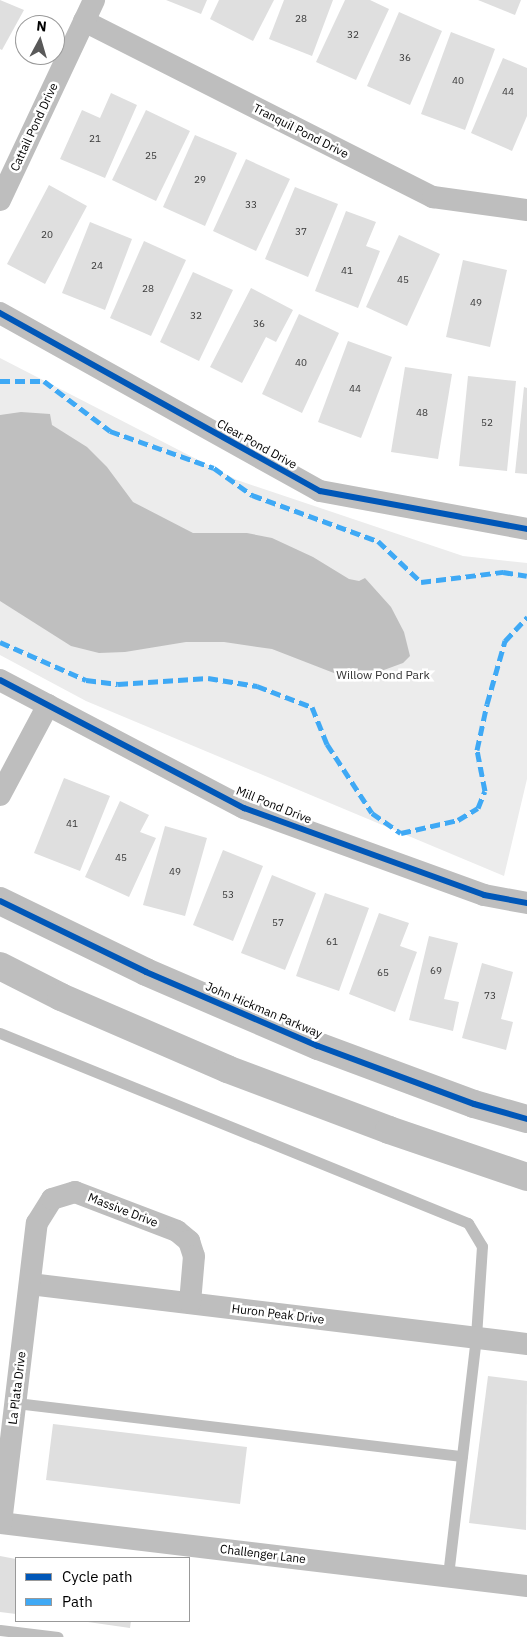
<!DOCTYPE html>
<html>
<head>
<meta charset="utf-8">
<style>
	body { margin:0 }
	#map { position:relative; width:527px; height:1637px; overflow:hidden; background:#fff; font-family:"IBM Plex Sans",sans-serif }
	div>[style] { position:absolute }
	.green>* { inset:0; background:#ececec }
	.water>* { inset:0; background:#bfbfbf }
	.building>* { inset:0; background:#dfdfdf }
	.service>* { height:11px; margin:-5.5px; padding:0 5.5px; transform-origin:5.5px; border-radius:5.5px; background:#bebebe }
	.minor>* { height:22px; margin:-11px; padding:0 11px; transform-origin:11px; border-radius:11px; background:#bebebe }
	.tertiary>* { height:28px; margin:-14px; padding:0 14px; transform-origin:14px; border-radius:14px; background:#bebebe }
	.quiet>* { height:5px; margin-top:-2.5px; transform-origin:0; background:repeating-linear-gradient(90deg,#3fa9f5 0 10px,transparent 0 15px) }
	.cycleway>* { height:6px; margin:-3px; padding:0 3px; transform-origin:3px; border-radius:3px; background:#0057b8 }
	span { translate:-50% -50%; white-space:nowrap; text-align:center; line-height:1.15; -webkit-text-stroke:5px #fff; paint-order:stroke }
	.number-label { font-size:10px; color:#383838 }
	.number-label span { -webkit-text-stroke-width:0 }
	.street-label { font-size:12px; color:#000 }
	.park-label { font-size:12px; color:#333 }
	.legend { position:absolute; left:15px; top:1557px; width:175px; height:65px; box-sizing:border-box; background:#fff; border:1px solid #999; margin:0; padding:6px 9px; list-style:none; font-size:15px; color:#000 }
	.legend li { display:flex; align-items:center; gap:10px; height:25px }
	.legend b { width:25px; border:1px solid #999 }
	.north { position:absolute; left:15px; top:15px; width:50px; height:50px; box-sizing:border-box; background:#fff; border:1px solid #999; border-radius:50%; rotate:6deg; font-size:14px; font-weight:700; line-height:20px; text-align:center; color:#000 }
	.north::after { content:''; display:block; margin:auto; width:18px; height:22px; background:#595959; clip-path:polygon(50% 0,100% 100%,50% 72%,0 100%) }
</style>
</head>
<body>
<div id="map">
	<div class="green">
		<div style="clip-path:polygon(0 358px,237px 480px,463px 556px,527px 563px,527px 779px,504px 876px,86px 701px,0 655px)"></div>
	</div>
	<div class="water">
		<div style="clip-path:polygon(21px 412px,50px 414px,52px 425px,87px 447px,107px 467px,133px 502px,193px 533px,247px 533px,272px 538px,313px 557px,349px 579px,359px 581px,365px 578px,391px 607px,404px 632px,410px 656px,403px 663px,373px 674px,339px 675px,272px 649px,224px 642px,186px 642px,125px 652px,99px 653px,71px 646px,0 601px,0 415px)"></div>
	</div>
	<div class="building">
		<div style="clip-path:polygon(0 0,24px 10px,2px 50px,0 49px)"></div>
		<div style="clip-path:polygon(166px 0,207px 0,201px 14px)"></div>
		<div style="clip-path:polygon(219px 0,274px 0,253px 41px,210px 19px)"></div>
		<div style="clip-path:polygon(284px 0,333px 0,312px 56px,269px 39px)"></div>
		<div style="clip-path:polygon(345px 0,370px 0,389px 9px,356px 80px,316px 62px)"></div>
		<div style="clip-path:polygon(478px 0,521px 0,515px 15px)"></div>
		<div style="clip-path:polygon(399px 12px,442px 31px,410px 105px,367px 86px)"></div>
		<div style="clip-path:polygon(451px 32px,495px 49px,465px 130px,421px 114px)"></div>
		<div style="clip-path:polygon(503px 58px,527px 68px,527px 116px,512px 151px,471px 133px)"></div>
		<div style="clip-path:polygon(111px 93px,137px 105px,105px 178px,60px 159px,82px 110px,100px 118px)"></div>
		<div style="clip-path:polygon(146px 110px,190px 131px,156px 201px,112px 180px)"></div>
		<div style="clip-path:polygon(195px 135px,237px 153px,205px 226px,163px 207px)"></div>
		<div style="clip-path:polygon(246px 159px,290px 179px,256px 251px,213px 231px)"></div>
		<div style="clip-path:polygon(49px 185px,87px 206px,45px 284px,7px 264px)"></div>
		<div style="clip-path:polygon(295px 187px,338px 204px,308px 277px,265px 259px)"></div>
		<div style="clip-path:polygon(346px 211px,376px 222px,366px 246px,380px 251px,358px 308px,315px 291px)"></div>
		<div style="clip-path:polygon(90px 222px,132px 239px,105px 310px,62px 293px)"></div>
		<div style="clip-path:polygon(399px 235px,440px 254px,407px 326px,366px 307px)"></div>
		<div style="clip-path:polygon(144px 241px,186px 260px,151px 336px,110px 318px)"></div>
		<div style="clip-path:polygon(463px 260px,507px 270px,490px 347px,446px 337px)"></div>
		<div style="clip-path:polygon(193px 272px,233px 290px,199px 361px,160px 342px)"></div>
		<div style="clip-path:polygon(251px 288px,293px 310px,276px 342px,266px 337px,242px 383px,210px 367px)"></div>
		<div style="clip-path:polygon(299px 314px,339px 333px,302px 413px,262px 394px)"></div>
		<div style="clip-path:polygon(348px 341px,392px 357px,361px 438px,318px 422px)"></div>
		<div style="clip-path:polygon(405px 367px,452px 374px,438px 459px,391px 452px)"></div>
		<div style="clip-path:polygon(468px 376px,516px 381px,507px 471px,459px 466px)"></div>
		<div style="clip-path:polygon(524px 387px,527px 388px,527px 474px,515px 473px)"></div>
		<div style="clip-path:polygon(64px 778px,110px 796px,80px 871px,34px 853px)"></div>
		<div style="clip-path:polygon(120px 801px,149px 815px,140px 832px,156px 838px,129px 897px,85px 877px)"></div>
		<div style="clip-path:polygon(165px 826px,207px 838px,185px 916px,143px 905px)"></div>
		<div style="clip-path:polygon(223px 850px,263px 866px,233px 941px,193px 925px)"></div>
		<div style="clip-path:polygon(272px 875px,316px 893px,285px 970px,241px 953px)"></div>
		<div style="clip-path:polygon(325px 893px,369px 908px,339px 991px,296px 976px)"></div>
		<div style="clip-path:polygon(379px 913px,409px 923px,400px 946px,417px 952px,395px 1012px,349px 994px)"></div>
		<div style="clip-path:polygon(429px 936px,458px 943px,444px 999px,459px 1002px,453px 1031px,409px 1020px)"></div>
		<div style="clip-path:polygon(482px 963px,513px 972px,501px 1019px,513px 1022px,506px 1050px,462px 1038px)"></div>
		<div style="clip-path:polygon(488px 1376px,527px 1381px,526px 1530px,469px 1523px)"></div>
		<div style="clip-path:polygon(53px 1424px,247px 1447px,240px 1504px,46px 1480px)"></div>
		<div style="clip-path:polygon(0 1556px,16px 1559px,16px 1614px,0 1612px)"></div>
		<div style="clip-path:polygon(81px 1621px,131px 1621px,130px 1628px)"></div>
	</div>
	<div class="service">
		<div style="left:0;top:1033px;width:505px;rotate:22.1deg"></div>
		<div style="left:468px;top:1223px;width:27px;rotate:59deg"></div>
		<div style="left:482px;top:1246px;width:91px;rotate:93.8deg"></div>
		<div style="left:476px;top:1337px;width:241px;rotate:96.7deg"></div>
		<div style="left:16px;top:1403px;width:449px;rotate:6.8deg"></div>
		<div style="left:0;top:1630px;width:58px;rotate:6.9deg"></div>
	</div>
	<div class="minor">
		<div style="left:84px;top:21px;width:391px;rotate:26.8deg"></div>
		<div style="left:433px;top:197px;width:95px;rotate:7.9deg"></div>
		<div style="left:0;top:200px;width:221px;rotate:-64.8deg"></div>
		<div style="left:0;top:313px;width:366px;rotate:29.1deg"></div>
		<div style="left:320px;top:491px;width:210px;rotate:10.4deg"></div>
		<div style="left:0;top:680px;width:276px;rotate:27.7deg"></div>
		<div style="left:244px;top:808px;width:255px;rotate:19.9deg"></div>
		<div style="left:484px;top:895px;width:44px;rotate:10.5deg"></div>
		<div style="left:0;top:795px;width:102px;rotate:-61.9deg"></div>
		<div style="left:30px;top:1284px;width:501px;rotate:6.88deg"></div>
		<div style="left:0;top:1523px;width:531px;rotate:6.82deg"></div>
		<div style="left:1px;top:1523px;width:302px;rotate:-83.2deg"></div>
		<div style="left:37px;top:1223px;width:28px;rotate:-58deg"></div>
		<div style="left:52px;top:1199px;width:24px;rotate:-17deg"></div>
		<div style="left:75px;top:1192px;width:109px;rotate:20.9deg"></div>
		<div style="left:177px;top:1231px;width:16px;rotate:40deg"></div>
		<div style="left:189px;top:1241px;width:16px;rotate:72deg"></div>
		<div style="left:194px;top:1256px;width:47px;rotate:94.9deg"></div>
	</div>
	<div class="tertiary">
		<div style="left:0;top:901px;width:162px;rotate:25.9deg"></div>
		<div style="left:146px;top:972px;width:187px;rotate:23.3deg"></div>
		<div style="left:318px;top:1046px;width:166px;rotate:20.4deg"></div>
		<div style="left:474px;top:1104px;width:55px;rotate:15.8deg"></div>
		<div style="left:0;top:966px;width:68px;rotate:26.9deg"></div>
		<div style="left:61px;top:997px;width:181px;rotate:23.4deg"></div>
		<div style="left:227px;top:1069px;width:173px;rotate:20.6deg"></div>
		<div style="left:389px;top:1130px;width:146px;rotate:18.8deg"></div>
	</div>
	<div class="quiet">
		<div style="left:0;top:381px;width:44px"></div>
		<div style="left:44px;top:381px;width:83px;rotate:37.1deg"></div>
		<div style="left:110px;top:431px;width:110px;rotate:19.6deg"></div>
		<div style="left:214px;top:468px;width:47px;rotate:35.4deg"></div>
		<div style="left:252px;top:495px;width:134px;rotate:20.1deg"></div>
		<div style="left:378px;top:541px;width:59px;rotate:43.6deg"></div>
		<div style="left:421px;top:582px;width:83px;rotate:-7deg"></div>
		<div style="left:503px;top:572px;width:24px;rotate:9deg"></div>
		<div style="left:0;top:642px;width:94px;rotate:23.8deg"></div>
		<div style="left:86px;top:680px;width:32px;rotate:7deg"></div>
		<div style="left:118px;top:684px;width:90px;rotate:-3.8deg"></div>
		<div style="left:208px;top:678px;width:50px;rotate:9.3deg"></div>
		<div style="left:257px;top:686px;width:59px;rotate:20.9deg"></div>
		<div style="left:312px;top:707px;width:40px;rotate:68deg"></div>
		<div style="left:327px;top:744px;width:82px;rotate:56.9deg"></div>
		<div style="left:372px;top:813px;width:35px;rotate:35deg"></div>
		<div style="left:401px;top:833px;width:58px;rotate:-12.8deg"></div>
		<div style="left:458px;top:820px;width:23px;rotate:-31deg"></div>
		<div style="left:478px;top:808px;width:18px;rotate:-68deg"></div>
		<div style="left:485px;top:791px;width:42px;rotate:-101deg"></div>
		<div style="left:477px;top:750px;width:47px;rotate:-77.7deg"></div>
		<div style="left:487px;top:704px;width:66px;rotate:-74.1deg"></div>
		<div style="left:505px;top:641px;width:33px;rotate:-47deg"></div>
	</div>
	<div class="cycleway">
		<div style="left:0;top:313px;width:366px;rotate:29.1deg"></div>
		<div style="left:320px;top:491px;width:210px;rotate:10.4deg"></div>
		<div style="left:0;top:680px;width:276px;rotate:27.7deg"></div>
		<div style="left:244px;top:808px;width:255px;rotate:19.9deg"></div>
		<div style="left:484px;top:895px;width:44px;rotate:10.5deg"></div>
		<div style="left:0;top:901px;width:162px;rotate:25.9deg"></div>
		<div style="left:146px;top:972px;width:187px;rotate:23.3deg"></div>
		<div style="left:318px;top:1046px;width:166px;rotate:20.4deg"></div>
		<div style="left:474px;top:1104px;width:55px;rotate:15.8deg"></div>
	</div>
	<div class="number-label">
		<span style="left:301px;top:19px">28</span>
		<span style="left:353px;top:35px">32</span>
		<span style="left:405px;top:58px">36</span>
		<span style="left:458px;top:81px">40</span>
		<span style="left:508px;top:92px">44</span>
		<span style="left:95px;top:139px">21</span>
		<span style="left:151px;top:156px">25</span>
		<span style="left:200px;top:180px">29</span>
		<span style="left:251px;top:205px">33</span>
		<span style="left:301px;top:232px">37</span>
		<span style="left:47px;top:235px">20</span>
		<span style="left:97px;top:266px">24</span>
		<span style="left:347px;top:271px">41</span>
		<span style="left:403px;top:280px">45</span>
		<span style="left:148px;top:289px">28</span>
		<span style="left:476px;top:303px">49</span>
		<span style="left:196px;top:316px">32</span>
		<span style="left:259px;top:324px">36</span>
		<span style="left:301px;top:363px">40</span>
		<span style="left:355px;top:389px">44</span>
		<span style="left:422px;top:413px">48</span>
		<span style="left:487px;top:423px">52</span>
		<span style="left:72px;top:824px">41</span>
		<span style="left:121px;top:858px">45</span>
		<span style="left:175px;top:872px">49</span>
		<span style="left:228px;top:895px">53</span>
		<span style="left:278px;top:923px">57</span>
		<span style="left:332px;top:942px">61</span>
		<span style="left:436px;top:971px">69</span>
		<span style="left:383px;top:973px">65</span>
		<span style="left:490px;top:996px">73</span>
	</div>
	<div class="street-label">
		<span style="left:34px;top:127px;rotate:-65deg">Cattail Pond Drive</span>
		<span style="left:301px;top:131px;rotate:27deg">Tranquil Pond Drive</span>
		<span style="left:257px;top:444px;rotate:29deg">Clear Pond Drive</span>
		<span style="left:274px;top:805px;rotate:22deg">Mill Pond Drive</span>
		<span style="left:264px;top:1010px;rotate:23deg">John Hickman Parkway</span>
		<span style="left:123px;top:1210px;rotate:21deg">Massive Drive</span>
		<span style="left:278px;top:1314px;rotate:7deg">Huron Peak Drive</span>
		<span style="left:17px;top:1388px;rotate:-83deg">La Plata Drive</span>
		<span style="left:263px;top:1554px;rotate:7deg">Challenger Lane</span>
	</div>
	<div class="park-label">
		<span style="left:383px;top:675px">Willow Pond Park</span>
	</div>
	<ul class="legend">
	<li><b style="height:6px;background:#0057b8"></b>Cycle path</li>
	<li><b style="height:6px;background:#3fa9f5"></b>Path</li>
	</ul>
	<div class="north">N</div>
</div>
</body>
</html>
